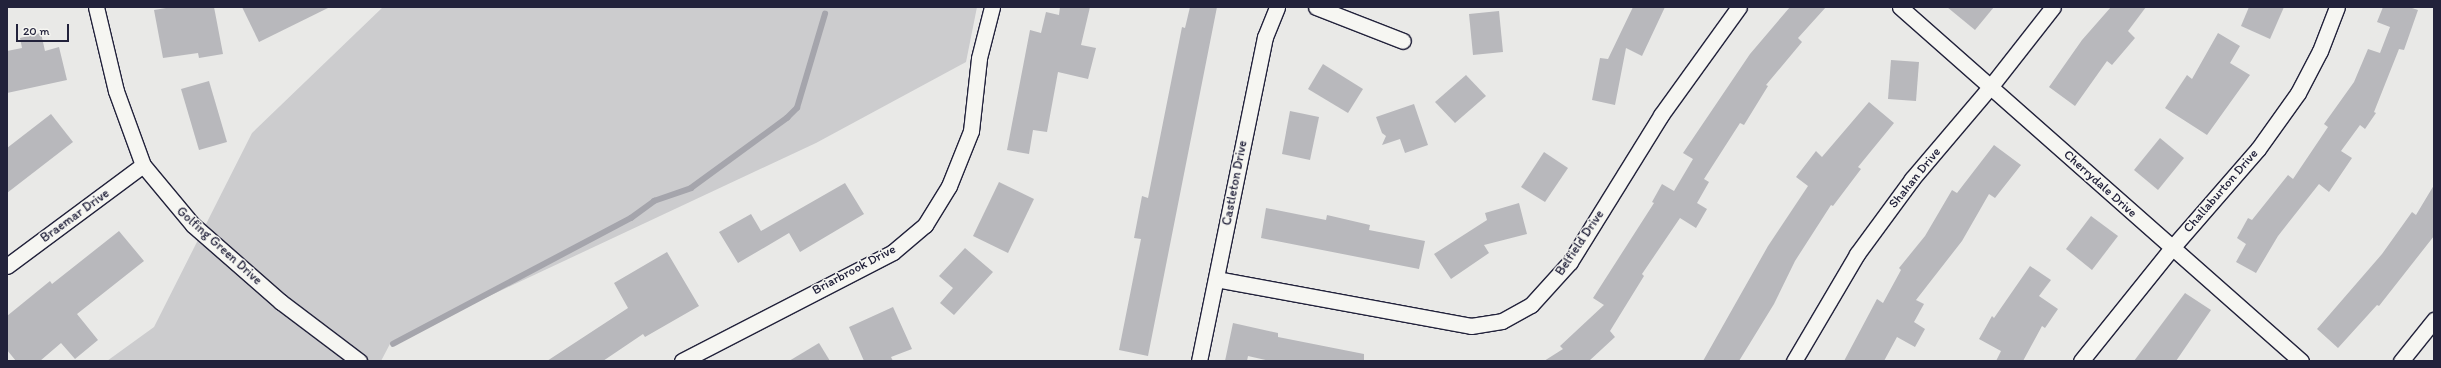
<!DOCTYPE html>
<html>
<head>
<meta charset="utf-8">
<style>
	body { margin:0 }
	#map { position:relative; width:2441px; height:368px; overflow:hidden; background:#e9e9e7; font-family:Itim,sans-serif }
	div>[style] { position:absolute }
	.green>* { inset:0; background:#ccccce }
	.stream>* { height:5.5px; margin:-2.75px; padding:0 2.75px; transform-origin:2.75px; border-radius:2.75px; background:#a5a5ac }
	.building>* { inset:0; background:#b8b8bc }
	.roads { filter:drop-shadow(1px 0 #22223b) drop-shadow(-1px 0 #22223b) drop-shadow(0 1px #22223b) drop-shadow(0 -1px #22223b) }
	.minor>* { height:15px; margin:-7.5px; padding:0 7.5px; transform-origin:7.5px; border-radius:7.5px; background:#f6f6f2 }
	span { translate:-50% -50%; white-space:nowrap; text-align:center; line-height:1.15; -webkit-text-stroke:3px #f6f6f2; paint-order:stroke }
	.street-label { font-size:13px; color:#22223b }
	.frame { position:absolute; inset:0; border:8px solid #22223b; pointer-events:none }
	.scale { position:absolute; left:16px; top:24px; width:53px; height:18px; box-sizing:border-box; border:2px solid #22223b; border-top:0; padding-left:5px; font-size:12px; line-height:14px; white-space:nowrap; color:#22223b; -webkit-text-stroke:3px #f6f6f2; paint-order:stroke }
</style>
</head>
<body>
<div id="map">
	<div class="green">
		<div style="clip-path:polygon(383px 7px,977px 7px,966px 62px,816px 143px,391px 342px,381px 361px,107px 361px,154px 327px,252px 133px)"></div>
	</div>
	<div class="stream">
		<div style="left:393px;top:344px;width:269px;rotate:-27.9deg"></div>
		<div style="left:631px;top:218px;width:29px;rotate:-36deg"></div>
		<div style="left:654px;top:201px;width:39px;rotate:-19deg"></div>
		<div style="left:691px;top:188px;width:119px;rotate:-36.1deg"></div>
		<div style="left:787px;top:118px;width:14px;rotate:-45deg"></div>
		<div style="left:797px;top:108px;width:98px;rotate:-73.4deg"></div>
	</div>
	<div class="building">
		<div style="clip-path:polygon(172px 7px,214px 7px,223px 54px,199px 58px,198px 53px,163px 58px,154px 10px)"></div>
		<div style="clip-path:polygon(242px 7px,330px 7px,259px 42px)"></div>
		<div style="clip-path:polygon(1060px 7px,1090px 7px,1081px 45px,1096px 48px,1088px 79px,1058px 72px,1047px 132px,1033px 130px,1029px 154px,1007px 150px,1030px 30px,1041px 33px,1046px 12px,1059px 15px)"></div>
		<div style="clip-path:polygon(1190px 7px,1217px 7px,1148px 356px,1119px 350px,1141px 239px,1134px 238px,1142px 196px,1148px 198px,1182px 27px,1185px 28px)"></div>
		<div style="clip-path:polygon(1633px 7px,1665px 7px,1642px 56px,1626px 48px,1615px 105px,1592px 100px,1600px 58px,1608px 59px)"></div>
		<div style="clip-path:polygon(1790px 7px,1826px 7px,1798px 38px,1802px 42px,1766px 85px,1768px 86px,1744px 125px,1740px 123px,1704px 179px,1709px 182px,1697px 203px,1707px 209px,1696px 228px,1680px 218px,1642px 274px,1644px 276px,1610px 331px,1615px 337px,1589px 361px,1544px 361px,1563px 349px,1560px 346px,1604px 305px,1593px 298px,1654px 203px,1652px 202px,1662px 184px,1674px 191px,1693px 159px,1683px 153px,1750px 54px)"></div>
		<div style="clip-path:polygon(1947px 7px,1994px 7px,1975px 30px)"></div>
		<div style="clip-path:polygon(2111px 7px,2146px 7px,2128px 31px,2135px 38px,2112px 65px,2107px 61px,2075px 106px,2049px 87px,2082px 40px)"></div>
		<div style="clip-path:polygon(2249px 7px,2284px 7px,2270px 39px,2241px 26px)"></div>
		<div style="clip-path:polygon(2383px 7px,2409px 7px,2418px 10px,2404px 50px,2399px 49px,2374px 112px,2376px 113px,2365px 129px,2360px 125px,2341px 151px,2352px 158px,2329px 192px,2319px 184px,2278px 236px,2256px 273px,2236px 262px,2246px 244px,2237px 238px,2248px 218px,2252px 220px,2288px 175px,2293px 179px,2328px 127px,2324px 124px,2354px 82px,2368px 49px,2380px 53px,2390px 27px,2377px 22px)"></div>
		<div style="clip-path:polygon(1499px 11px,1503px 52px,1473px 55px,1469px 14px)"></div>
		<div style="clip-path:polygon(41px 33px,45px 51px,59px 47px,67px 80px,7px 93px,7px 51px,22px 48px,20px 38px)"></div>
		<div style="clip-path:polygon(2218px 33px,2240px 46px,2230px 63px,2250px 75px,2207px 135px,2165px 108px,2187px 75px,2192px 79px)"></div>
		<div style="clip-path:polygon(1891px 60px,1919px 62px,1916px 101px,1888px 99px)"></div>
		<div style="clip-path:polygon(1323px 64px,1363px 89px,1348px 113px,1308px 89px)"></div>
		<div style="clip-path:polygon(1466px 75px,1486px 96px,1455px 123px,1435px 102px)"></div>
		<div style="clip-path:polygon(209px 81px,227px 142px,199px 150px,181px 89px)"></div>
		<div style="clip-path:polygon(1869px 102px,1894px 123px,1858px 167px,1861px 169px,1833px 206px,1831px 205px,1795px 261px,1774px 304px,1739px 361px,1703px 361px,1768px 246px,1808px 186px,1796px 177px,1816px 151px,1822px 157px)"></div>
		<div style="clip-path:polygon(1414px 104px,1428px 145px,1405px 153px,1400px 139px,1382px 145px,1386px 136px,1382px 133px,1376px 117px)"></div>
		<div style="clip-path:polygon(1290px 111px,1319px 117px,1310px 160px,1282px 154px)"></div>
		<div style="clip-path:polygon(51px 114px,73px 142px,7px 193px,7px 148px)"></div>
		<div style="clip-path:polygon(2160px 138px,2184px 158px,2158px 190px,2134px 170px)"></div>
		<div style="clip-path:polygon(1994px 145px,2021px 165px,1995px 198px,1989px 194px,1962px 241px,1916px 300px,1924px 304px,1914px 322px,1925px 329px,1915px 347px,1897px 337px,1884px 361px,1844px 361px,1877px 299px,1883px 303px,1901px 270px,1899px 268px,1925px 236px,1952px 190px,1957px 193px)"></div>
		<div style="clip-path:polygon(1544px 152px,1568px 168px,1545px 202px,1521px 187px)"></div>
		<div style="clip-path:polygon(999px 182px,1034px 199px,1008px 253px,973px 236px)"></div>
		<div style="clip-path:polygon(845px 183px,864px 214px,800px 252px,789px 233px,738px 263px,719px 232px,751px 214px,761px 231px)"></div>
		<div style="clip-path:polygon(2434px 185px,2434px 236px,2379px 306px,2377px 305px,2338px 348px,2317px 329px,2382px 254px,2412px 212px,2416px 215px)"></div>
		<div style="clip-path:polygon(1519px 203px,1527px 234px,1484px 245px,1489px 253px,1451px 279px,1434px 254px,1487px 220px,1485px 213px)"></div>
		<div style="clip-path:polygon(1266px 208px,1326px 220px,1327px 215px,1370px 225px,1369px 230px,1425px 241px,1419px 269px,1261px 238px)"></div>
		<div style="clip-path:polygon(2091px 216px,2118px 236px,2092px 270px,2066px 249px)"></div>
		<div style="clip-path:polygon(119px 231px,144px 261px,77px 314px,98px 340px,75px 359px,61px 343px,40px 361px,16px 361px,7px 350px,7px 316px,50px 281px,52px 284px)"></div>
		<div style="clip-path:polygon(965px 248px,993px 272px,954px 315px,940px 303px,953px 288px,939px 276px)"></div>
		<div style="clip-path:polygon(667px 252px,699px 306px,645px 337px,643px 334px,603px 361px,547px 361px,628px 308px,614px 283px)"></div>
		<div style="clip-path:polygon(2030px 266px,2051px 280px,2039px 296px,2058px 309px,2045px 328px,2042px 326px,2023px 361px,1996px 361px,2001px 351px,1979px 339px,1992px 316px,1994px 318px)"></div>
		<div style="clip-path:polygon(2185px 293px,2211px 310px,2176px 361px,2134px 361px)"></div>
		<div style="clip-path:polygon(893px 307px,912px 349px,891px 357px,893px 361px,864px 361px,849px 327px)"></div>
		<div style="clip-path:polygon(1233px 323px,1278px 333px,1278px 337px,1364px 354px,1364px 361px,1270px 361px,1248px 356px,1247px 361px,1225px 361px)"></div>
		<div style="clip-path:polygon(819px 343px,830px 361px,789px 361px)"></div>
	</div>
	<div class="roads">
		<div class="minor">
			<div style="left:96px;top:7px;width:86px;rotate:76.6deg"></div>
			<div style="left:116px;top:91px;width:79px;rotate:70deg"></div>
			<div style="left:143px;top:165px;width:78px;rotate:50.2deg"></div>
			<div style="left:193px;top:225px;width:117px;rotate:41.2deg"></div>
			<div style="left:281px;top:302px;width:98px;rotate:37.1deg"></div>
			<div style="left:1316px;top:7px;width:93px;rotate:21.3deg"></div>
			<div style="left:1900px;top:7px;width:535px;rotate:41.44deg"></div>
			<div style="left:7px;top:266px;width:169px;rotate:-36.6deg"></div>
			<div style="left:1216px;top:279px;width:259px;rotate:10.4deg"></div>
			<div style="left:1471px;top:326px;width:31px;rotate:-9deg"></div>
			<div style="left:1502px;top:321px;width:33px;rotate:-29deg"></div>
			<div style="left:1531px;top:305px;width:58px;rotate:-47.8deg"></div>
			<div style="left:1570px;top:262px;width:173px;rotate:-58.2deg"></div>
			<div style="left:1661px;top:115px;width:133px;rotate:-54.2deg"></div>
			<div style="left:682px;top:361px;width:237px;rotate:-27.3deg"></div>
			<div style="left:893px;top:252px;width:42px;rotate:-40.2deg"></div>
			<div style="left:925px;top:225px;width:46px;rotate:-58.4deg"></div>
			<div style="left:949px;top:186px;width:59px;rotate:-68.2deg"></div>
			<div style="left:971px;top:131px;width:73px;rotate:-83.7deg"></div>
			<div style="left:979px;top:58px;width:53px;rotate:-75.7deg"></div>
			<div style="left:1199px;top:361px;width:331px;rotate:-78.5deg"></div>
			<div style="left:1265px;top:37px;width:32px;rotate:-68deg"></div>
			<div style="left:1794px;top:361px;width:124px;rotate:-59.5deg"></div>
			<div style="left:1857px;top:254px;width:93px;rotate:-53.7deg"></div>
			<div style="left:1912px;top:179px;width:122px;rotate:-49.7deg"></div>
			<div style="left:1991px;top:86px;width:100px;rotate:-51.9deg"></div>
			<div style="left:2081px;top:361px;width:144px;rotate:-51.2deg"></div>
			<div style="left:2171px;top:249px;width:133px;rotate:-49deg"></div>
			<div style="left:2258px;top:149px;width:69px;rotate:-54.5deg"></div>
			<div style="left:2298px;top:93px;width:47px;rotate:-62.4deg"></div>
			<div style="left:2320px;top:51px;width:47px;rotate:-68.9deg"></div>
			<div style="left:2401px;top:361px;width:53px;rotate:-51.2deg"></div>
		</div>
	</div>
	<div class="street-label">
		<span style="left:1915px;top:178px;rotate:-51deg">Shahan Drive</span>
		<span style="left:1235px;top:183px;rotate:-79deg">Castleton Drive</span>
		<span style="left:2100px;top:184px;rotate:42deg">Cherrydale Drive</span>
		<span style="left:2221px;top:191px;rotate:-49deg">Challaburton Drive</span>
		<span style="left:75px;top:216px;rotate:-36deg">Braemar Drive</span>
		<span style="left:1580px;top:243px;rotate:-56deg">Belfield Drive</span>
		<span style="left:219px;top:246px;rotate:42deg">Golfing Green Drive</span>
		<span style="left:854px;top:270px;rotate:-28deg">Briarbrook Drive</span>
	</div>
	<div class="frame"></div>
	<div class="scale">20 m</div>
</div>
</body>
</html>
